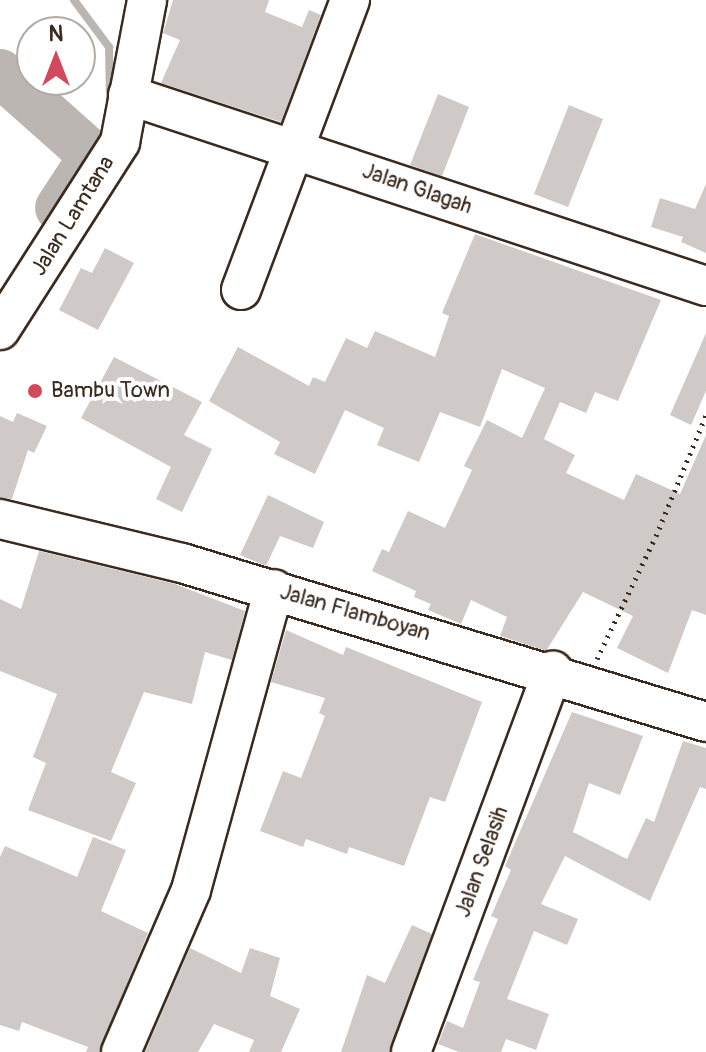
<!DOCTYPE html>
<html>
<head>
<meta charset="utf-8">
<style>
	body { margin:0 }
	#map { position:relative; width:706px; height:1052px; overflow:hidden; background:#fff; font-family:Pangolin,sans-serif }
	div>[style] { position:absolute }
	.stream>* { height:8px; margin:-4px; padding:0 4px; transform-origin:4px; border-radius:4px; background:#bcb6b3 }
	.river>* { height:48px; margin:-24px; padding:0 24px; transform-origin:24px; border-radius:24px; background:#bcb6b3 }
	.building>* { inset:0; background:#cfcac7 }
	.path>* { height:5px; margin-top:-2.5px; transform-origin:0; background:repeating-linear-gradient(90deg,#3b2a1e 0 2px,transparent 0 8px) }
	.roads { filter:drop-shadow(2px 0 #3b2a1e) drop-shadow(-2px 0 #3b2a1e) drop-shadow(0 2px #3b2a1e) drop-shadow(0 -2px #3b2a1e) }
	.minor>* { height:38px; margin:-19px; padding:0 19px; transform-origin:19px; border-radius:19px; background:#fff }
	.dots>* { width:22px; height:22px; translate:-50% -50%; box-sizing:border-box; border:4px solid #fff; border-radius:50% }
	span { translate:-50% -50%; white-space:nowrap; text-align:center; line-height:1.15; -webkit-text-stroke:8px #fff; paint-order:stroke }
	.street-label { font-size:22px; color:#3b2a1e }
	.poi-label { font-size:22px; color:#3b2a1e }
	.left { translate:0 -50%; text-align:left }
	.north { position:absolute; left:16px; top:16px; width:80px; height:80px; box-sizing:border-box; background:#fff; border:2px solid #b1aaa5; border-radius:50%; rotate:0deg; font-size:22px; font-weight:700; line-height:32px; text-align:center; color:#3b2a1e }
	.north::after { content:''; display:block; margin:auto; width:28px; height:36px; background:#d1495b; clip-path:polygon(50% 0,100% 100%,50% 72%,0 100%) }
</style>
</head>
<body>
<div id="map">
	<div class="stream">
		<div style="left:74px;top:0;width:59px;rotate:53.3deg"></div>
		<div style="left:109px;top:47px;width:51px;rotate:88.9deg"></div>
	</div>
	<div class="river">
		<div style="left:0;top:73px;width:125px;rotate:41.7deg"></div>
		<div style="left:93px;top:156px;width:62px;rotate:123.2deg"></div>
	</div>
	<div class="building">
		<div style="clip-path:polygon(173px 0,269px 0,265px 12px,302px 27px,309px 10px,321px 15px,281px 122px,161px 83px,180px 40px,163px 33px)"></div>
		<div style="clip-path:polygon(438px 94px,469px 107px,442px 176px,410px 165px)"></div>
		<div style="clip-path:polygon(569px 105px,603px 119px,568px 207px,534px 194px)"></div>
		<div style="clip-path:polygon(706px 184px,706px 253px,681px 242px,683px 237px,651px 227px,660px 198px,695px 209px)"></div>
		<div style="clip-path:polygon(475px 234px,661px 300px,618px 401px,595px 392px,586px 413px,560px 402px,544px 439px,575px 455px,566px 473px,624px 500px,636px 474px,680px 494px,706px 435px,706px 615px,692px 610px,668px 673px,617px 648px,633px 616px,583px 592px,546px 651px,500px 636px,507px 617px,471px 600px,461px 624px,428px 610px,431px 604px,414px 597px,416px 591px,372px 571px,382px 549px,389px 552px,408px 511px,445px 528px,472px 470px,464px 466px,487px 420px,522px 438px,545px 388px,502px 369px,480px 427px,440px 412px,419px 462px,377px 445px,384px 428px,345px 410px,315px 474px,274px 454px,280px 442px,209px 401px,238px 347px,309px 386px,313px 377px,325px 382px,346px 338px,367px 348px,375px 331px,435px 357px,449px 316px,442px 313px)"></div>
		<div style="clip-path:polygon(105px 248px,134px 263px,98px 330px,59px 310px,81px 268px,92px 273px)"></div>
		<div style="clip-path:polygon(706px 333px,706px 391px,691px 425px,670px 415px)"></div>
		<div style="clip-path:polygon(114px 357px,202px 402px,184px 435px,212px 449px,182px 512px,156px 499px,171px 467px,81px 418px)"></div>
		<div style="clip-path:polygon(17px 413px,47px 426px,34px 453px,28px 450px,12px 499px,0 498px,0 416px,13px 422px)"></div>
		<div style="clip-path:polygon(268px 495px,324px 522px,313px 548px,280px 536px,266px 566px,240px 555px)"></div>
		<div style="clip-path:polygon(39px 551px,175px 584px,245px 611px,232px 660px,205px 652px,192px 704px,144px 692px,111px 772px,136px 783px,111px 841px,28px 810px,46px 763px,33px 757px,57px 694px,0 671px,0 599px,21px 609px)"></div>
		<div style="clip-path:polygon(286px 630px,343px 655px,346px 647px,482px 702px,445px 802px,430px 797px,404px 866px,349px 847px,347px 854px,306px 839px,303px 847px,260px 831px,283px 771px,301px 778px,325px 716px,319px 713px,325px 698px,271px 682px)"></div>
		<div style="clip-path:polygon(572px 712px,643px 736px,620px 795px,589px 783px,573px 832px,627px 859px,646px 818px,654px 822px,683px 741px,706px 748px,706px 789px,700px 787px,650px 901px,565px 856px,541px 904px,578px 919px,567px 945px,534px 931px,507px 999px,549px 1014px,536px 1050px,506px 1039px,501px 1052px,459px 1052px,438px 1044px,447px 1021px,463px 1028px,480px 982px,473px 980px,498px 919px,491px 916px,511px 870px,505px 866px)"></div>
		<div style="clip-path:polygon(93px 837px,126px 850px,101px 911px,148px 933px,99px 1052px,86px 1052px,88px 1047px,22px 1022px,19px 1031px,0 1025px,0 857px,5px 846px,77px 877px)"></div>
		<div style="clip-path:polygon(412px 925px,432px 934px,390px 1052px,341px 1052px,367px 975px,385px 983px)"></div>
		<div style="clip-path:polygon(190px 948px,241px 973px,250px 948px,280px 958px,270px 996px,300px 1009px,281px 1052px,249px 1052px,254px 1040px,214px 1024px,198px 1052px,145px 1052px)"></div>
	</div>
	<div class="path">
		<div style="left:597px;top:659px;width:136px;rotate:-64.4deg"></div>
		<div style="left:656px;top:536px;width:131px;rotate:-67.5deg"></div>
	</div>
	<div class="roads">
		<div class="minor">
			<div style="left:128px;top:95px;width:609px;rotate:18.29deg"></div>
			<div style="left:241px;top:290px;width:310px;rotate:-69.4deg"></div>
			<div style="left:0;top:330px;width:223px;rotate:-57.4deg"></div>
			<div style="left:120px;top:142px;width:145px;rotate:-79.2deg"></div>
			<div style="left:0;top:519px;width:187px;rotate:13.6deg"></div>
			<div style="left:182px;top:563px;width:548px;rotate:16.88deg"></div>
			<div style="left:121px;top:1052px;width:176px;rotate:-66.6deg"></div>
			<div style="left:191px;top:890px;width:312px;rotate:-74.6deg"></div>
			<div style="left:411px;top:1052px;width:407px;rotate:-69.6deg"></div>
		</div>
	</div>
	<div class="dots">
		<div style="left:35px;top:391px;background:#d1495b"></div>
	</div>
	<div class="street-label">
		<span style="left:417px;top:189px;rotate:19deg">Jalan Glagah</span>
		<span style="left:73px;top:216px;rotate:-58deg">Jalan Lamtana</span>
		<span style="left:355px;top:613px;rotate:16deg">Jalan Flamboyan</span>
		<span style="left:482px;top:862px;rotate:-70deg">Jalan Selasih</span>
	</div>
	<div class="poi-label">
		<span class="left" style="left:51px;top:391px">Bambu Town</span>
	</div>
	<div class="north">N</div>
</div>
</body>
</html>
